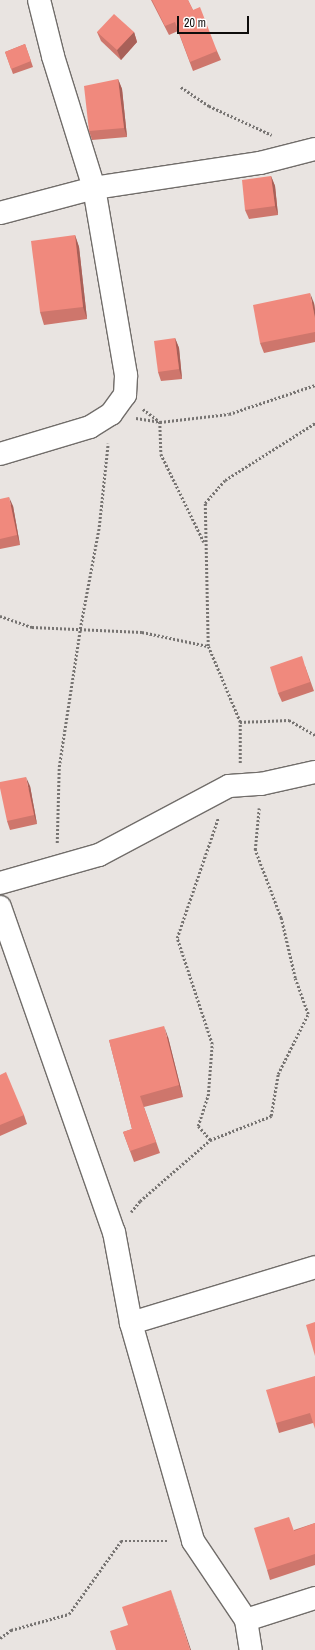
<!DOCTYPE html>
<html>
<head>
<meta charset="utf-8">
<style>
	body { margin:0 }
	#map { position:relative; width:315px; height:1650px; overflow:hidden; background:#e9e4e1; font-family:"Archivo Narrow",sans-serif }
	div>[style] { position:absolute }
	.path>* { height:2.5px; margin-top:-1.25px; transform-origin:0; background:repeating-linear-gradient(90deg,#777472 0 2px,transparent 0 4px) }
	.roads { filter:drop-shadow(1px 0 #716d6a) drop-shadow(-1px 0 #716d6a) drop-shadow(0 1px #716d6a) drop-shadow(0 -1px #716d6a) }
	.minor>* { height:22px; margin:-11px; padding:0 11px; transform-origin:11px; border-radius:11px; background:#fff }
	.wall>* { inset:0; background:#ce766c }
	.shaded-wall>* { inset:0; background:#a86058 }
	.building>* { inset:0; background:#f0897d }
	span { translate:-50% -50%; white-space:nowrap; text-align:center; line-height:1.15; -webkit-text-stroke:3px #fff; paint-order:stroke }
	.scale { position:absolute; left:177px; top:16px; width:72px; height:18px; box-sizing:border-box; border:2px solid #0e0c0b; border-top:0; padding-left:5px; font-size:12px; line-height:14px; white-space:nowrap; color:#0e0c0b; -webkit-text-stroke:3px #fff; paint-order:stroke }
</style>
</head>
<body>
<div id="map">
	<div class="path">
		<div style="left:181px;top:87px;width:34px;rotate:34deg"></div>
		<div style="left:209px;top:106px;width:69px;rotate:24.7deg"></div>
		<div style="left:143px;top:409px;width:21px;rotate:37deg"></div>
		<div style="left:160px;top:422px;width:32px;rotate:88deg"></div>
		<div style="left:161px;top:454px;width:98px;rotate:64deg"></div>
		<div style="left:136px;top:418px;width:24px;rotate:9deg"></div>
		<div style="left:160px;top:422px;width:69px;rotate:-6.6deg"></div>
		<div style="left:229px;top:414px;width:91px;rotate:-18.6deg"></div>
		<div style="left:0;top:616px;width:34px;rotate:19deg"></div>
		<div style="left:32px;top:627px;width:110px;rotate:2.6deg"></div>
		<div style="left:142px;top:632px;width:67px;rotate:12deg"></div>
		<div style="left:240px;top:722px;width:49px;rotate:-2.3deg"></div>
		<div style="left:289px;top:720px;width:30px;rotate:30deg"></div>
		<div style="left:240px;top:763px;width:41px;rotate:-90deg"></div>
		<div style="left:240px;top:722px;width:82px;rotate:-112.8deg"></div>
		<div style="left:208px;top:646px;width:143px;rotate:-91.2deg"></div>
		<div style="left:205px;top:503px;width:30px;rotate:-49deg"></div>
		<div style="left:225px;top:480px;width:107px;rotate:-32.3deg"></div>
		<div style="left:57px;top:843px;width:76px;rotate:-88.5deg"></div>
		<div style="left:59px;top:767px;width:140px;rotate:-81.3deg"></div>
		<div style="left:80px;top:629px;width:104px;rotate:-79.4deg"></div>
		<div style="left:99px;top:527px;width:84px;rotate:-83.9deg"></div>
		<div style="left:210px;top:1140px;width:18px;rotate:-131deg"></div>
		<div style="left:198px;top:1126px;width:32px;rotate:-72deg"></div>
		<div style="left:208px;top:1096px;width:52px;rotate:-85.6deg"></div>
		<div style="left:212px;top:1044px;width:112px;rotate:-108.3deg"></div>
		<div style="left:177px;top:938px;width:127px;rotate:-71.1deg"></div>
		<div style="left:131px;top:1212px;width:14px;rotate:-51deg"></div>
		<div style="left:140px;top:1201px;width:93px;rotate:-41.1deg"></div>
		<div style="left:210px;top:1140px;width:66px;rotate:-21.5deg"></div>
		<div style="left:271px;top:1116px;width:43px;rotate:-80.5deg"></div>
		<div style="left:278px;top:1074px;width:67px;rotate:-63.4deg"></div>
		<div style="left:308px;top:1014px;width:38px;rotate:-110deg"></div>
		<div style="left:295px;top:978px;width:62px;rotate:-103.1deg"></div>
		<div style="left:281px;top:918px;width:73px;rotate:-110.9deg"></div>
		<div style="left:255px;top:850px;width:42px;rotate:-84.6deg"></div>
		<div style="left:0;top:1638px;width:14px;rotate:-36deg"></div>
		<div style="left:11px;top:1630px;width:60px;rotate:-15.4deg"></div>
		<div style="left:69px;top:1614px;width:90px;rotate:-54.5deg"></div>
		<div style="left:121px;top:1541px;width:48px"></div>
	</div>
	<div class="roads">
		<div class="minor">
			<div style="left:0;top:213px;width:97px;rotate:-14.9deg"></div>
			<div style="left:94px;top:188px;width:168px;rotate:-8.6deg"></div>
			<div style="left:260px;top:163px;width:57px;rotate:-14.3deg"></div>
			<div style="left:0;top:454px;width:94px;rotate:-16.7deg"></div>
			<div style="left:90px;top:427px;width:25px;rotate:-32deg"></div>
			<div style="left:111px;top:414px;width:24px;rotate:-54deg"></div>
			<div style="left:125px;top:395px;width:20px;rotate:-87deg"></div>
			<div style="left:126px;top:375px;width:190px;rotate:-99.7deg"></div>
			<div style="left:94px;top:188px;width:138px;rotate:-107.3deg"></div>
			<div style="left:53px;top:56px;width:58px;rotate:-104deg"></div>
			<div style="left:0;top:883px;width:103px;rotate:-15.8deg"></div>
			<div style="left:99px;top:855px;width:147px;rotate:-28deg"></div>
			<div style="left:229px;top:786px;width:32px;rotate:-4deg"></div>
			<div style="left:261px;top:784px;width:55px;rotate:-12.5deg"></div>
			<div style="left:0;top:907px;width:344px;rotate:70.7deg"></div>
			<div style="left:114px;top:1232px;width:93px;rotate:79.4deg"></div>
			<div style="left:131px;top:1323px;width:227px;rotate:74.1deg"></div>
			<div style="left:193px;top:1541px;width:95px;rotate:56.1deg"></div>
			<div style="left:246px;top:1620px;width:30px;rotate:81deg"></div>
			<div style="left:131px;top:1323px;width:192px;rotate:-16.9deg"></div>
			<div style="left:246px;top:1620px;width:72px;rotate:-17.7deg"></div>
		</div>
	</div>
	<div class="wall">
		<div style="clip-path:polygon(151px 0,188px 0,193px 10px,217px 51px,221px 60px,193px 71px,178px 31px,169px 35px)"></div>
		<div style="clip-path:polygon(97px 32px,134px 32px,137px 42px,121px 60px,101px 41px)"></div>
		<div style="clip-path:polygon(25px 44px,33px 67px,13px 74px,5px 52px)"></div>
		<div style="clip-path:polygon(118px 79px,122px 89px,127px 137px,92px 140px,89px 131px)"></div>
		<div style="clip-path:polygon(271px 176px,275px 186px,278px 215px,249px 219px,245px 210px)"></div>
		<div style="clip-path:polygon(75px 235px,79px 247px,87px 319px,44px 325px,40px 312px)"></div>
		<div style="clip-path:polygon(314px 303px,315px 310px,315px 342px,264px 353px,260px 343px)"></div>
		<div style="clip-path:polygon(175px 338px,179px 348px,182px 379px,161px 381px,158px 372px)"></div>
		<div style="clip-path:polygon(0 499px,13px 506px,20px 545px,0 549px)"></div>
		<div style="clip-path:polygon(305px 666px,314px 691px,282px 702px,278px 693px)"></div>
		<div style="clip-path:polygon(30px 786px,37px 824px,10px 830px,7px 821px)"></div>
		<div style="clip-path:polygon(168px 1037px,183px 1097px,144px 1107px,160px 1153px,134px 1162px,123px 1132px,132px 1129px,109px 1040px)"></div>
		<div style="clip-path:polygon(0 1075px,24px 1115px,27px 1124px,0 1136px)"></div>
		<div style="clip-path:polygon(315px 1376px,313px 1423px,279px 1433px,276px 1423px)"></div>
		<div style="clip-path:polygon(315px 1523px,315px 1565px,270px 1580px,267px 1570px,294px 1530px)"></div>
	</div>
	<div class="shaded-wall">
		<div style="clip-path:polygon(134px 32px,137px 42px,121px 60px,117px 50px)"></div>
		<div style="clip-path:polygon(118px 79px,122px 89px,127px 137px,124px 128px)"></div>
		<div style="clip-path:polygon(271px 176px,275px 186px,278px 215px,275px 206px)"></div>
		<div style="clip-path:polygon(75px 235px,79px 247px,87px 319px,83px 307px)"></div>
		<div style="clip-path:polygon(310px 293px,314px 303px,315px 310px,315px 318px)"></div>
		<div style="clip-path:polygon(175px 338px,179px 348px,182px 379px,179px 369px)"></div>
		<div style="clip-path:polygon(9px 497px,13px 506px,20px 545px,17px 535px)"></div>
		<div style="clip-path:polygon(26px 777px,30px 786px,37px 824px,34px 815px)"></div>
		<div style="clip-path:polygon(164px 1026px,168px 1037px,183px 1097px,179px 1085px)"></div>
		<div style="clip-path:polygon(171px 1590px,191px 1650px,190px 1650px)"></div>
	</div>
	<div class="building">
		<div style="clip-path:polygon(152px 0,188px 0,193px 10px,200px 7px,217px 51px,190px 62px,175px 22px,165px 26px)"></div>
		<div style="clip-path:polygon(114px 14px,134px 32px,117px 50px,97px 32px)"></div>
		<div style="clip-path:polygon(25px 44px,31px 61px,11px 69px,5px 52px)"></div>
		<div style="clip-path:polygon(118px 79px,124px 128px,89px 131px,84px 86px)"></div>
		<div style="clip-path:polygon(271px 176px,275px 206px,245px 210px,242px 180px)"></div>
		<div style="clip-path:polygon(75px 235px,83px 307px,40px 312px,31px 241px)"></div>
		<div style="clip-path:polygon(310px 293px,315px 318px,315px 332px,260px 343px,253px 305px)"></div>
		<div style="clip-path:polygon(175px 338px,179px 369px,158px 372px,154px 341px)"></div>
		<div style="clip-path:polygon(9px 497px,17px 535px,0 539px,0 499px)"></div>
		<div style="clip-path:polygon(302px 656px,310px 682px,278px 693px,270px 667px)"></div>
		<div style="clip-path:polygon(26px 777px,34px 815px,7px 821px,0 788px,0 782px)"></div>
		<div style="clip-path:polygon(164px 1026px,179px 1085px,140px 1096px,156px 1142px,130px 1151px,123px 1132px,132px 1129px,109px 1040px)"></div>
		<div style="clip-path:polygon(6px 1072px,24px 1115px,0 1125px,0 1075px)"></div>
		<div style="clip-path:polygon(315px 1322px,315px 1356px,306px 1325px)"></div>
		<div style="clip-path:polygon(315px 1376px,315px 1429px,310px 1413px,276px 1423px,266px 1390px)"></div>
		<div style="clip-path:polygon(289px 1517px,294px 1531px,315px 1523px,315px 1554px,267px 1570px,254px 1528px)"></div>
		<div style="clip-path:polygon(171px 1590px,190px 1650px,116px 1650px,110px 1631px,128px 1625px,122px 1607px)"></div>
	</div>
	<div class="scale">20 m</div>
</div>
</body>
</html>
